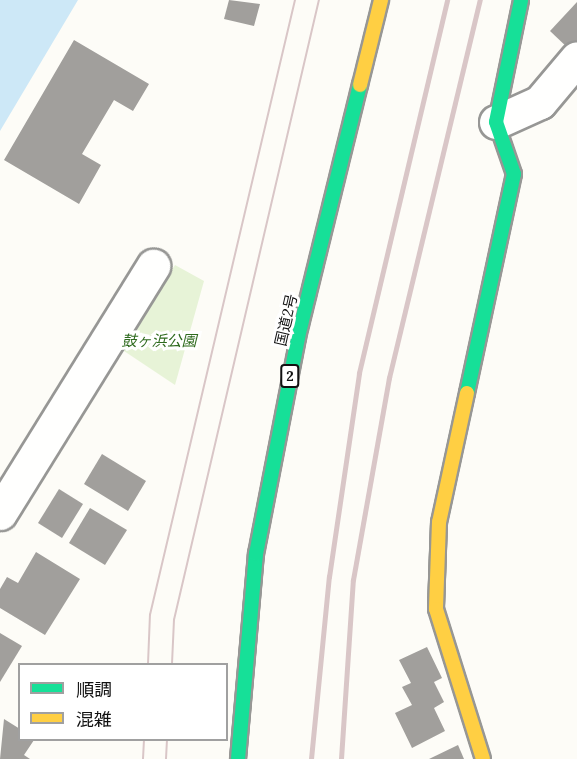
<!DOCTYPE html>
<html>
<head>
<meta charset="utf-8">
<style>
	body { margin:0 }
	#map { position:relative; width:577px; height:759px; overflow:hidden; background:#fdfcf7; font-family:Lora,"Noto Sans JP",serif }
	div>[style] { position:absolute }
	.green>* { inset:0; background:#e7f3d7 }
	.water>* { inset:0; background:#cde8f7 }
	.building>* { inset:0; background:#a19f9c }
	.roads { filter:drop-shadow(2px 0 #979795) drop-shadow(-2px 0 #979795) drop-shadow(0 2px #979795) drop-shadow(0 -2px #979795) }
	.street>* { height:33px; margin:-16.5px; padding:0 16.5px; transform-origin:16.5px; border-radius:16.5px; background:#fffffe }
	.fast>* { height:14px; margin:-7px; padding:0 7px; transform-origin:7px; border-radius:7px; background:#16e098 }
	.slow>* { height:14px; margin:-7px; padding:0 7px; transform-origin:7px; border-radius:7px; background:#ffcf43 }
	.tram>* { height:1.5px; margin:-0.75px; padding:0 0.75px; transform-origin:0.75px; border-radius:0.75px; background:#d9c6c7 }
	.rail>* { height:4.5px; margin:-2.25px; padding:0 2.25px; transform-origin:2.25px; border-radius:2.25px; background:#d9c6c7 }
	span { translate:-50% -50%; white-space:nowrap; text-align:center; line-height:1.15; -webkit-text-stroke:6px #fff; paint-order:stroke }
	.shield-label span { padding:2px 4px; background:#fff; border:2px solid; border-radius:4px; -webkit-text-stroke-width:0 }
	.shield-label { font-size:14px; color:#111; font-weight:700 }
	.street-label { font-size:15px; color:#111 }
	.park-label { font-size:15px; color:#2f6b1f; font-style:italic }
	.legend { position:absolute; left:18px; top:663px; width:210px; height:78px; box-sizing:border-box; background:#fff; border:2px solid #a0a0a0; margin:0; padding:8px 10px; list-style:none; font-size:18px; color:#111 }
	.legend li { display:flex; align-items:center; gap:12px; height:30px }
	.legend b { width:30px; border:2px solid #a0a0a0 }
</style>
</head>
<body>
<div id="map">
	<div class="green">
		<div style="clip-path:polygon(175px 265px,204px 281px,175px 385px,121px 349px)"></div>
	</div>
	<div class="water">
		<div style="clip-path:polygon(0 0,78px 0,0 131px)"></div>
	</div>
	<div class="building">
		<div style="clip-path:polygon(229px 0,260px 4px,254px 26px,224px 19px)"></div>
		<div style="clip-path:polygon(577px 2px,577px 43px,570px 50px,550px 31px)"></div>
		<div style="clip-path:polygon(74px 40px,149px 84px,133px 111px,114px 100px,82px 154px,101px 165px,79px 204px,4px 160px)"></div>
		<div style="clip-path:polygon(102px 454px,146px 481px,128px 511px,84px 484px)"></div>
		<div style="clip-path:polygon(59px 489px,83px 504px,62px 538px,38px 523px)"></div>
		<div style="clip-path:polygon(90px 508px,127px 530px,105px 565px,69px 543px)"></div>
		<div style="clip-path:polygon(36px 552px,80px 579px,45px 635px,0 608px,0 589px,7px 577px,18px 583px)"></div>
		<div style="clip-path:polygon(0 633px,22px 646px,0 682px)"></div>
		<div style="clip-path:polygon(427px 647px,442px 678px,434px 682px,444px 702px,434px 708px,445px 731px,412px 748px,395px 713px,412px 705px,402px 687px,411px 683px,399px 660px)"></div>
		<div style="clip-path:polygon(4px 719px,20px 729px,20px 740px,34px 740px,24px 755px,30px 759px,0 759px)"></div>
		<div style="clip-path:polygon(458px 745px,464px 759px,429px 759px)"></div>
	</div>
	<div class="roads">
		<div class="street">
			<div style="left:496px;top:122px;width:48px;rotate:-24.4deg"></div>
			<div style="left:540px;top:102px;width:57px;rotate:-49.9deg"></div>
			<div style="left:0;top:513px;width:291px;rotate:-58.2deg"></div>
		</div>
		<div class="fast">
			<div style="left:467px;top:393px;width:224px;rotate:-77.9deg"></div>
			<div style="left:514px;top:174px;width:55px;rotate:-109.1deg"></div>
			<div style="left:496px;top:122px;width:125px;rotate:-78.4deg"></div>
			<div style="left:238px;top:759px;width:206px;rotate:-85deg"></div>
			<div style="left:256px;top:554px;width:221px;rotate:-79deg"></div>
			<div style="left:298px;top:337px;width:260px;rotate:-76.2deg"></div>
		</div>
		<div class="slow">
			<div style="left:360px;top:85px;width:88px;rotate:-76.1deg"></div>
			<div style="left:467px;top:393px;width:132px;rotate:102.2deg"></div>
			<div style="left:439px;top:522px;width:87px;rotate:92deg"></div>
			<div style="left:436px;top:609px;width:157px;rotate:72.6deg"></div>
		</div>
	</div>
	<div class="tram">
		<div style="left:148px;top:664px;width:49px;rotate:-87.7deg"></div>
		<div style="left:150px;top:615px;width:632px;rotate:-76.73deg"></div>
		<div style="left:172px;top:664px;width:44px;rotate:-87.4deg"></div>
		<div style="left:174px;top:620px;width:637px;rotate:-76.84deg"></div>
		<div style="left:143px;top:759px;width:19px;rotate:-87deg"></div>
		<div style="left:166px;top:759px;width:19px;rotate:-87deg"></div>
	</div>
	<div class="rail">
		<div style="left:311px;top:759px;width:183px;rotate:-84.4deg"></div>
		<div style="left:329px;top:577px;width:206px;rotate:-81.6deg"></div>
		<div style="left:359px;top:373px;width:383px;rotate:-76.7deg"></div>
		<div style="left:341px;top:759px;width:179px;rotate:-86.2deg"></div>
		<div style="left:353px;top:580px;width:205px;rotate:-79.9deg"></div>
		<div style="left:389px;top:378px;width:389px;rotate:-76.5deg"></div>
	</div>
	<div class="shield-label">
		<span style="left:290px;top:376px">2</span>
	</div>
	<div class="street-label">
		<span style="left:286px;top:320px;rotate:-77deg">国道2号</span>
	</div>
	<div class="park-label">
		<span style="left:159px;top:341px">鼓ヶ浜公園</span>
	</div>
	<ul class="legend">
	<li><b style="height:8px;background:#16e098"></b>順調</li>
	<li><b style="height:8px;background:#ffcf43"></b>混雑</li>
	</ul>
</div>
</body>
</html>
